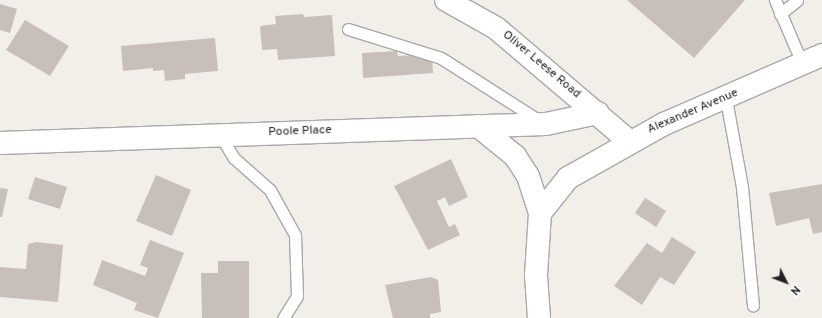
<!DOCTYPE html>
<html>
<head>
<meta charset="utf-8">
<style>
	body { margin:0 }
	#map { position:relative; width:822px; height:318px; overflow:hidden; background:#f2efe9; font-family:Overpass,sans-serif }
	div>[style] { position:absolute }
	.building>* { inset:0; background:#c7bfb8 }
	.roads { filter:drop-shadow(1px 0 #a9a9a9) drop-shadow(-1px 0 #a9a9a9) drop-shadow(0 1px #a9a9a9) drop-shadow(0 -1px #a9a9a9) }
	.lane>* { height:11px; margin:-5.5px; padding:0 5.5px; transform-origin:5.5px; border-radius:5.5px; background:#fff }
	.street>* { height:22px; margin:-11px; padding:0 11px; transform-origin:11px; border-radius:11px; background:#fff }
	span { translate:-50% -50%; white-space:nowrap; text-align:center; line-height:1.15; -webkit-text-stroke:3px #fff; paint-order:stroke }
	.street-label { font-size:12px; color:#222 }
	.north { position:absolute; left:766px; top:262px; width:40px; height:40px; -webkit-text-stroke:3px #fff; paint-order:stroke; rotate:132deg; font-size:11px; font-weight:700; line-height:16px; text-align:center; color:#222 }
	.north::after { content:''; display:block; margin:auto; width:14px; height:18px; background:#222; clip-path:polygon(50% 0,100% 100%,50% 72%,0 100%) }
</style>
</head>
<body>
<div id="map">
	<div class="building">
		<div style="clip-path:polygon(627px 0,745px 0,694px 58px)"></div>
		<div style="clip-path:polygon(0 4px,17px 9px,10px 33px,0 30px)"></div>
		<div style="clip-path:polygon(303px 14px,304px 17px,332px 15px,335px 56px,278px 60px,277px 49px,262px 50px,260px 26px,276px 24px,275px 16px)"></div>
		<div style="clip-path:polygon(25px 20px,69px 46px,50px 76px,6px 50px)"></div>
		<div style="clip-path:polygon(215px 38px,218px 71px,185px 74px,185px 79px,165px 81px,164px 70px,153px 71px,153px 68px,123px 71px,121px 46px)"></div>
		<div style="clip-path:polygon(397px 51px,398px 56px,432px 54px,433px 73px,363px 78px,362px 53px)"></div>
		<div style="clip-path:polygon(451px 159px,468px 197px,449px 206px,445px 197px,437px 201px,449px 227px,455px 224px,460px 235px,428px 250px,394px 186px)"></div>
		<div style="clip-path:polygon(156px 175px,191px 190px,172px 236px,136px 221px)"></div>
		<div style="clip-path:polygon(35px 177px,67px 187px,60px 209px,28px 199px)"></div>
		<div style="clip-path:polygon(822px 184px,822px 232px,813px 234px,809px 218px,776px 226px,769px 193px)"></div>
		<div style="clip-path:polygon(0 188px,8px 189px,2px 217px,0 217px)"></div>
		<div style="clip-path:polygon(645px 198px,666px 211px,656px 227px,635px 213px)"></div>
		<div style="clip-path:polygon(672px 237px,696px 252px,674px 285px,660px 277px,642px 305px,614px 286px,647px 243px,662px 253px)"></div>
		<div style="clip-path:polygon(150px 240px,184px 253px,158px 318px,134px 310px,137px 303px,93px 285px,102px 260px,145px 276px,148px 268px,140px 265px)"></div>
		<div style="clip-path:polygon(36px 242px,63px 245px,58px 302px,0 297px,0 267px,26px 269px,28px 244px)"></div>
		<div style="clip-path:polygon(218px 261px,249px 261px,249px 318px,202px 318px,201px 273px,218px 273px)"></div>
		<div style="clip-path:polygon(431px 277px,438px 280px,441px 312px,430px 314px,430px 318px,393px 318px,385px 285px)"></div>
	</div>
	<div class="roads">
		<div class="lane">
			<div style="left:775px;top:0;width:69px;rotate:66.8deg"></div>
			<div style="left:780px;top:14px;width:22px;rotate:-39deg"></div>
			<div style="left:348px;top:29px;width:97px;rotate:17.3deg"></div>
			<div style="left:441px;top:58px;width:117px;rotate:32.5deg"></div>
			<div style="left:726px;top:99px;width:89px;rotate:79.7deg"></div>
			<div style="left:742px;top:187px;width:119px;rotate:84.7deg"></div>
			<div style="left:220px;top:135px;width:27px;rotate:59deg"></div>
			<div style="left:234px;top:158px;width:48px;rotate:41.6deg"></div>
			<div style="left:270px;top:190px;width:51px;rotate:60.9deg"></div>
			<div style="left:295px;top:235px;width:61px;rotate:88.1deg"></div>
			<div style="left:297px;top:296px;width:26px;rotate:122deg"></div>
		</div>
		<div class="street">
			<div style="left:446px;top:0;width:57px;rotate:29.2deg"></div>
			<div style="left:496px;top:28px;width:175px;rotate:40.4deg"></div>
			<div style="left:478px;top:126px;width:48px;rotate:39deg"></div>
			<div style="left:515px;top:156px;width:24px;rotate:57deg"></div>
			<div style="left:528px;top:176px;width:39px;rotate:72deg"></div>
			<div style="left:0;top:143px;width:546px;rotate:-1.99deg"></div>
			<div style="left:546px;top:124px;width:53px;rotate:-11.9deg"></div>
			<div style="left:539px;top:318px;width:43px;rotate:-94deg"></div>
			<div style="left:536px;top:275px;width:62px;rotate:-86.3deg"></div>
			<div style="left:540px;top:213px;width:45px;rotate:-51.3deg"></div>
			<div style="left:568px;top:178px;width:110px;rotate:-29.4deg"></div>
			<div style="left:664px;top:124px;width:172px;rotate:-23.6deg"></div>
		</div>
	</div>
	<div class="street-label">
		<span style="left:541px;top:65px;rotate:40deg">Oliver Leese Road</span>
		<span style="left:693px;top:112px;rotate:-23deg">Alexander Avenue</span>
		<span style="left:300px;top:132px;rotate:-2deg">Poole Place</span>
	</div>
	<div class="north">N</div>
</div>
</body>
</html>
